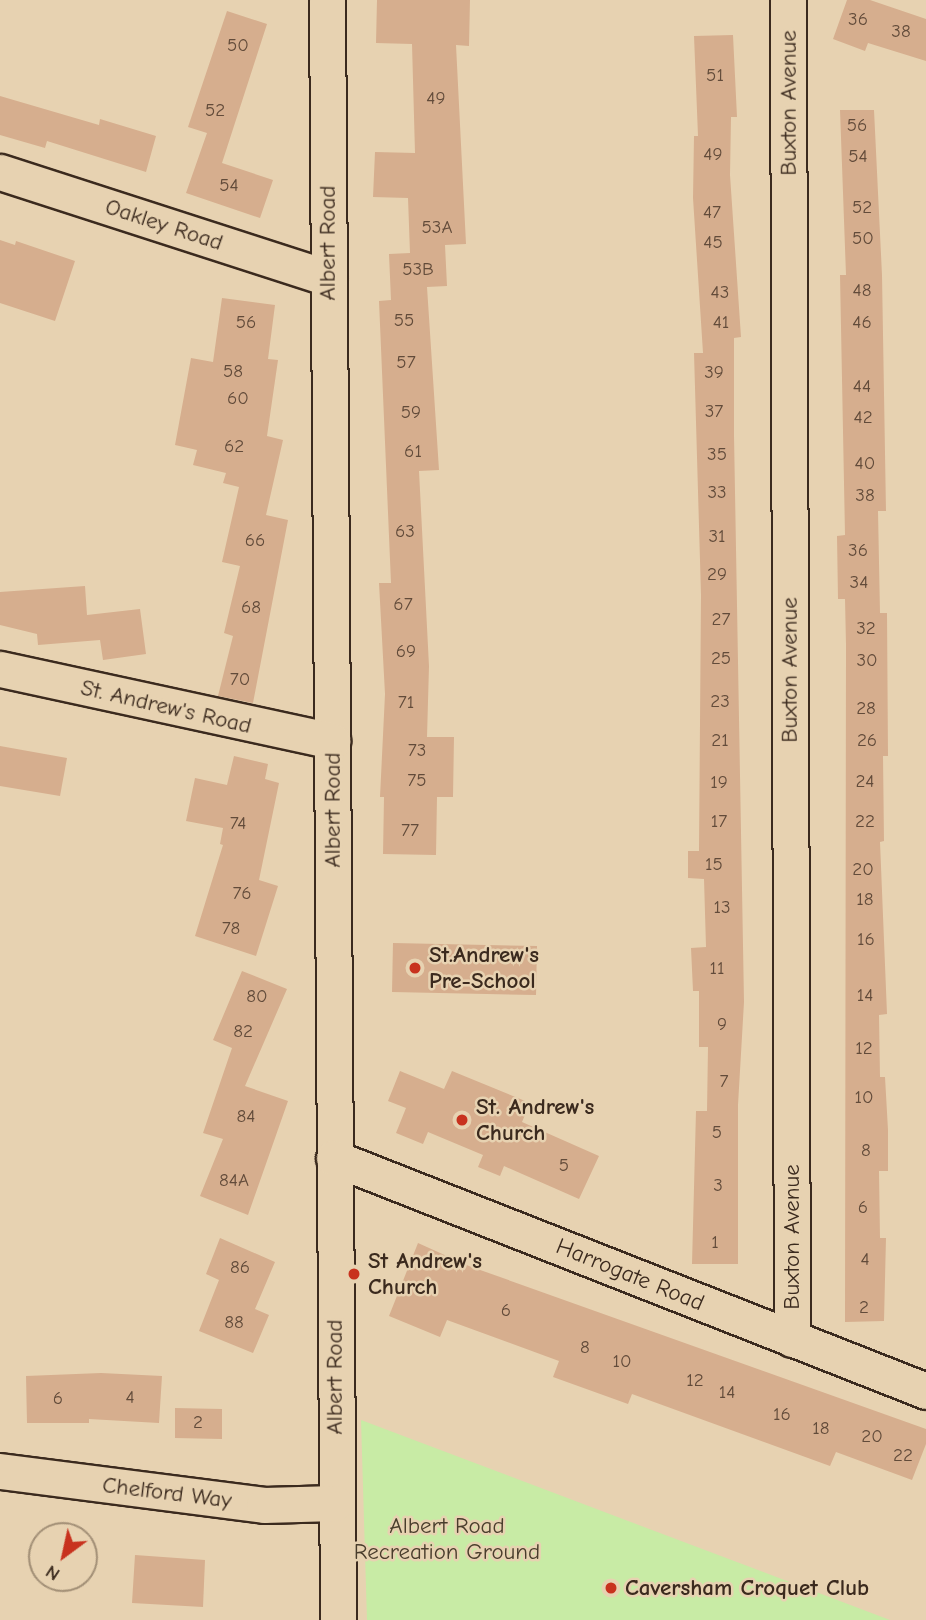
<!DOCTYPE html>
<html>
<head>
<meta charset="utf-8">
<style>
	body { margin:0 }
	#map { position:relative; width:926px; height:1620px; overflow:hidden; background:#e7d2b1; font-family:"Comic Neue",sans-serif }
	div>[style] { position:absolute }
	.green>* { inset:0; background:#c8eba5 }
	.building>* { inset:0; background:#d6ae8e }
	.roads { filter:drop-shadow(2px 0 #3b2a1e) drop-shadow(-2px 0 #3b2a1e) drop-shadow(0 2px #3b2a1e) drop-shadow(0 -2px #3b2a1e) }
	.minor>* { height:35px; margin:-17.5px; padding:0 17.5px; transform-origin:17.5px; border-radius:17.5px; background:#e7d2b1 }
	.dots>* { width:19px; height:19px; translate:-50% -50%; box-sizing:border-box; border:4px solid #e7d2b1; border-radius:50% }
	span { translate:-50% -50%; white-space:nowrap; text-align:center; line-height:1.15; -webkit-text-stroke:5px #e7d2b1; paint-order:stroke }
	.number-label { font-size:19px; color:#624b3a }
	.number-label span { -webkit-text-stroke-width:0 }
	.street-label { font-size:23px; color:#3b2a1e }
	.poi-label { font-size:23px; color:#3b2a1e; font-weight:700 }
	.left { translate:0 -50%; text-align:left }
	.park-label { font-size:23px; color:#493d2c }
	.north { position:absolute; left:28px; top:1522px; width:70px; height:70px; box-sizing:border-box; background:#e7d2b1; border:2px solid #a28f76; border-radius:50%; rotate:213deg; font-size:19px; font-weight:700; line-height:28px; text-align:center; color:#3b2a1e }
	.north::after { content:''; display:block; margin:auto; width:24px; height:32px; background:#c8321e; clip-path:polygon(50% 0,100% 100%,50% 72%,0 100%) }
</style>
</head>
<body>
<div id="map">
	<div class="green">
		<div style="clip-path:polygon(361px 1420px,890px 1620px,367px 1620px)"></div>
	</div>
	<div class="building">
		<div style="clip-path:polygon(377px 0,470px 0,469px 46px,456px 45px,466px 244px,445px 245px,447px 286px,427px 287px,439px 470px,419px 471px,429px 666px,427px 737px,454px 737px,453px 797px,437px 797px,436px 855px,383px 854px,384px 797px,380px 797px,385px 694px,379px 583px,391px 583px,379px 301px,391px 300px,389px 254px,410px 253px,408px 198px,373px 197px,375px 152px,415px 153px,412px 44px,376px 43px)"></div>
		<div style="clip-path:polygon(847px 0,870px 0,926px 19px,926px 61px,868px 43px,865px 51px,833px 39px)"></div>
		<div style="clip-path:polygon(227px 11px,267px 24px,222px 163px,273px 180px,260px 218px,186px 193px,207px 133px,188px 127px)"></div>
		<div style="clip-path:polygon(733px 35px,737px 117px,731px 117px,730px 175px,741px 337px,734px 338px,734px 435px,744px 1002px,738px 1105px,738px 1264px,692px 1264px,696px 1111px,707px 1111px,708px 1047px,699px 1047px,699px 991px,693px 991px,691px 948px,706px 947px,704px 879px,688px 878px,688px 851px,699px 851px,701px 595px,694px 353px,703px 353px,693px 198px,694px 136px,698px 136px,694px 36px)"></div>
		<div style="clip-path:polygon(0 96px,99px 125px,100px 119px,156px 136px,146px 172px,47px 141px,45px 148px,0 135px)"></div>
		<div style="clip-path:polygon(840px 110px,874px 110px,882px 275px,886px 511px,878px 511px,880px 613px,887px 613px,888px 756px,883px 756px,884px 841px,880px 842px,887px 1014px,879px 1015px,880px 1077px,885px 1077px,888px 1130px,888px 1171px,879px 1171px,880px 1238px,886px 1238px,884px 1321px,845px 1322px,846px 645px,845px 599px,838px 599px,837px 536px,845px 535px,840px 275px,846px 275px)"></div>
		<div style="clip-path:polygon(0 240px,15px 245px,16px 241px,75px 261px,55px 321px,0 303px)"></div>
		<div style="clip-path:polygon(222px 298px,275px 305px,268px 359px,278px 360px,267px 436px,283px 440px,266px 515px,288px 520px,253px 703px,218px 696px,233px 636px,224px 633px,240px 566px,222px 562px,239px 487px,223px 483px,226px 473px,193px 465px,197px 450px,175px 445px,191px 358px,213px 362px)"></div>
		<div style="clip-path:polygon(85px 586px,87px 615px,140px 609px,146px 654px,103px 660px,100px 640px,38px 645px,37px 634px,0 625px,0 592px)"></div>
		<div style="clip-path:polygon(0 746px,67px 758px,60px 796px,0 786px)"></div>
		<div style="clip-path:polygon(234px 756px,268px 764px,265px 779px,279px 783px,259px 880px,278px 886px,256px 956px,195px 936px,223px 845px,220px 844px,223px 828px,186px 821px,195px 778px,227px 785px)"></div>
		<div style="clip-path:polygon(393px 943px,537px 946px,536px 995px,392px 992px)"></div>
		<div style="clip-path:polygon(242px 971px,287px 989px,245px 1086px,288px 1101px,248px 1215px,200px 1196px,223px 1139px,203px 1133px,232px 1048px,213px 1040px)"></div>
		<div style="clip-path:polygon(400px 1071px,444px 1089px,452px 1071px,530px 1103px,522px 1122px,599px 1156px,579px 1199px,504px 1166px,500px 1176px,478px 1167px,483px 1155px,428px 1132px,423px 1144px,396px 1133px,406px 1108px,388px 1101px)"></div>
		<div style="clip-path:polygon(220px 1238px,275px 1262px,255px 1309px,269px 1315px,253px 1353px,199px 1331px,219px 1280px,206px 1274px)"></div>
		<div style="clip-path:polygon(418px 1243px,469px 1266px,926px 1429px,926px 1444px,912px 1480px,836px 1452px,830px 1466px,632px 1394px,628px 1404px,553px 1377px,559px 1361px,447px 1320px,440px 1337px,389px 1316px)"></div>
		<div style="clip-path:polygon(101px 1373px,162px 1376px,159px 1423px,89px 1419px,89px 1423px,27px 1423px,26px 1376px)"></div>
		<div style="clip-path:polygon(175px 1408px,222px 1409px,222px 1439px,175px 1438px)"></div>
		<div style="clip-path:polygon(135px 1555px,205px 1560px,203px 1607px,132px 1603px)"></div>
	</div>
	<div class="roads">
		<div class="minor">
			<div style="left:327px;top:0;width:1620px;rotate:89.61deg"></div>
			<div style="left:788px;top:0;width:1339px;rotate:89.83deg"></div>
			<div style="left:0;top:172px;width:345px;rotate:17.9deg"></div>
			<div style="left:0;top:669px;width:340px;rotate:12.2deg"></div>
			<div style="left:334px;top:1158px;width:636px;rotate:21.48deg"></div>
			<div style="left:0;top:1471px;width:266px;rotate:7.3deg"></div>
			<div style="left:264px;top:1505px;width:71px;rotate:-1.6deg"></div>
		</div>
	</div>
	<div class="dots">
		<div style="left:415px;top:968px;background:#c8321e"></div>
		<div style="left:462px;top:1120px;background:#c8321e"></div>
		<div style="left:354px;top:1274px;background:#c8321e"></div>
		<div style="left:611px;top:1588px;background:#c8321e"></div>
	</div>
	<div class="number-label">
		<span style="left:858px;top:20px">36</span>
		<span style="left:901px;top:32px">38</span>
		<span style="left:238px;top:46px">50</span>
		<span style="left:715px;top:76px">51</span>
		<span style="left:436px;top:99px">49</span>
		<span style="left:215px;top:111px">52</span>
		<span style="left:857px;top:126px">56</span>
		<span style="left:713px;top:155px">49</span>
		<span style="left:858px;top:157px">54</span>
		<span style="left:229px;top:186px">54</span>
		<span style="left:862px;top:208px">52</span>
		<span style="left:712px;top:213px">47</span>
		<span style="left:437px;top:228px">53A</span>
		<span style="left:863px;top:239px">50</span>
		<span style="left:713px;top:243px">45</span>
		<span style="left:418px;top:270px">53B</span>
		<span style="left:862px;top:291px">48</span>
		<span style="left:720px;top:293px">43</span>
		<span style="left:404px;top:321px">55</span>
		<span style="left:246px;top:323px">56</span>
		<span style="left:721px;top:323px">41</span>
		<span style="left:862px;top:323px">46</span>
		<span style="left:406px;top:363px">57</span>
		<span style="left:233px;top:372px">58</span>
		<span style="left:714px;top:373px">39</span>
		<span style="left:862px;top:387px">44</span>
		<span style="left:238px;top:399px">60</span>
		<span style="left:714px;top:412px">37</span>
		<span style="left:411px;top:413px">59</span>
		<span style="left:863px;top:418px">42</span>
		<span style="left:234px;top:447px">62</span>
		<span style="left:413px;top:452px">61</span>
		<span style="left:717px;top:455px">35</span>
		<span style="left:865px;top:464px">40</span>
		<span style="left:717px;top:493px">33</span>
		<span style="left:865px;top:496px">38</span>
		<span style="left:405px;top:532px">63</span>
		<span style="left:717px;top:537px">31</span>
		<span style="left:255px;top:541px">66</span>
		<span style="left:858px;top:551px">36</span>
		<span style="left:717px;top:575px">29</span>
		<span style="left:859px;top:583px">34</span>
		<span style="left:403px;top:605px">67</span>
		<span style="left:251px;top:608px">68</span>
		<span style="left:721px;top:620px">27</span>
		<span style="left:866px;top:629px">32</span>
		<span style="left:406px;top:652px">69</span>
		<span style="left:721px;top:659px">25</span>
		<span style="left:867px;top:661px">30</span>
		<span style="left:240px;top:680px">70</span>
		<span style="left:720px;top:702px">23</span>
		<span style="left:406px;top:703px">71</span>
		<span style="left:866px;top:709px">28</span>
		<span style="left:720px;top:741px">21</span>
		<span style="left:867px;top:741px">26</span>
		<span style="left:417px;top:751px">73</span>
		<span style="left:417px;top:781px">75</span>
		<span style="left:865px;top:782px">24</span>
		<span style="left:719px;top:783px">19</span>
		<span style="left:719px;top:822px">17</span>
		<span style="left:865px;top:822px">22</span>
		<span style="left:238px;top:824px">74</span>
		<span style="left:410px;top:831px">77</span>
		<span style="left:714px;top:865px">15</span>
		<span style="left:863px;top:870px">20</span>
		<span style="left:242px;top:894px">76</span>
		<span style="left:865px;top:900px">18</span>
		<span style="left:722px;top:908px">13</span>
		<span style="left:231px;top:929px">78</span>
		<span style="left:866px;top:940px">16</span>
		<span style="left:717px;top:969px">11</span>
		<span style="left:865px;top:996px">14</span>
		<span style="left:257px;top:997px">80</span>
		<span style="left:722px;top:1025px">9</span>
		<span style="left:243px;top:1032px">82</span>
		<span style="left:864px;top:1049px">12</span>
		<span style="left:724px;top:1082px">7</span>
		<span style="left:864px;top:1098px">10</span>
		<span style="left:246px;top:1117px">84</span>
		<span style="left:717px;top:1133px">5</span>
		<span style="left:866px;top:1151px">8</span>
		<span style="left:564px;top:1166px">5</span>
		<span style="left:234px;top:1181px">84A</span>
		<span style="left:718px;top:1186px">3</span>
		<span style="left:863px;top:1208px">6</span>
		<span style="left:715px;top:1243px">1</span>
		<span style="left:865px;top:1260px">4</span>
		<span style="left:240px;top:1268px">86</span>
		<span style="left:864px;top:1308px">2</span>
		<span style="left:506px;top:1311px">6</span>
		<span style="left:234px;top:1323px">88</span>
		<span style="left:585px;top:1348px">8</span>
		<span style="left:622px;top:1362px">10</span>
		<span style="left:695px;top:1381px">12</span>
		<span style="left:727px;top:1393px">14</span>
		<span style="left:130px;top:1398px">4</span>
		<span style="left:58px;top:1399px">6</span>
		<span style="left:782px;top:1415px">16</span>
		<span style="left:198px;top:1423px">2</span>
		<span style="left:821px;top:1429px">18</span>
		<span style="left:872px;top:1437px">20</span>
		<span style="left:903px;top:1456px">22</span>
	</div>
	<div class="street-label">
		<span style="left:789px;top:103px;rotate:-90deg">Buxton Avenue</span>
		<span style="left:164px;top:225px;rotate:18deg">Oakley Road</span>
		<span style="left:328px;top:243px;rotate:-90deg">Albert Road</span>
		<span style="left:790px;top:670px;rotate:-90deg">Buxton Avenue</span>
		<span style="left:166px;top:707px;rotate:13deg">St. Andrew's Road</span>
		<span style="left:333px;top:810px;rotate:-90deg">Albert Road</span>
		<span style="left:792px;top:1237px;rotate:-90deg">Buxton Avenue</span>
		<span style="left:630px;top:1275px;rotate:22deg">Harrogate Road</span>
		<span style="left:335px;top:1377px;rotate:-90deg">Albert Road</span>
		<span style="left:167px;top:1493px;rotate:7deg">Chelford Way</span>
	</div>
	<div class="poi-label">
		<span class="left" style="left:429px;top:968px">St.Andrew's<br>Pre-School</span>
		<span class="left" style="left:476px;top:1120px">St. Andrew's<br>Church</span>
		<span class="left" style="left:368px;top:1274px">St Andrew's<br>Church</span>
		<span class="left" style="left:625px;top:1588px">Caversham Croquet Club</span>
	</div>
	<div class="park-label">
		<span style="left:447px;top:1539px">Albert Road<br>Recreation Ground</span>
	</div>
	<div class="north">N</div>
</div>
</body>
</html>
